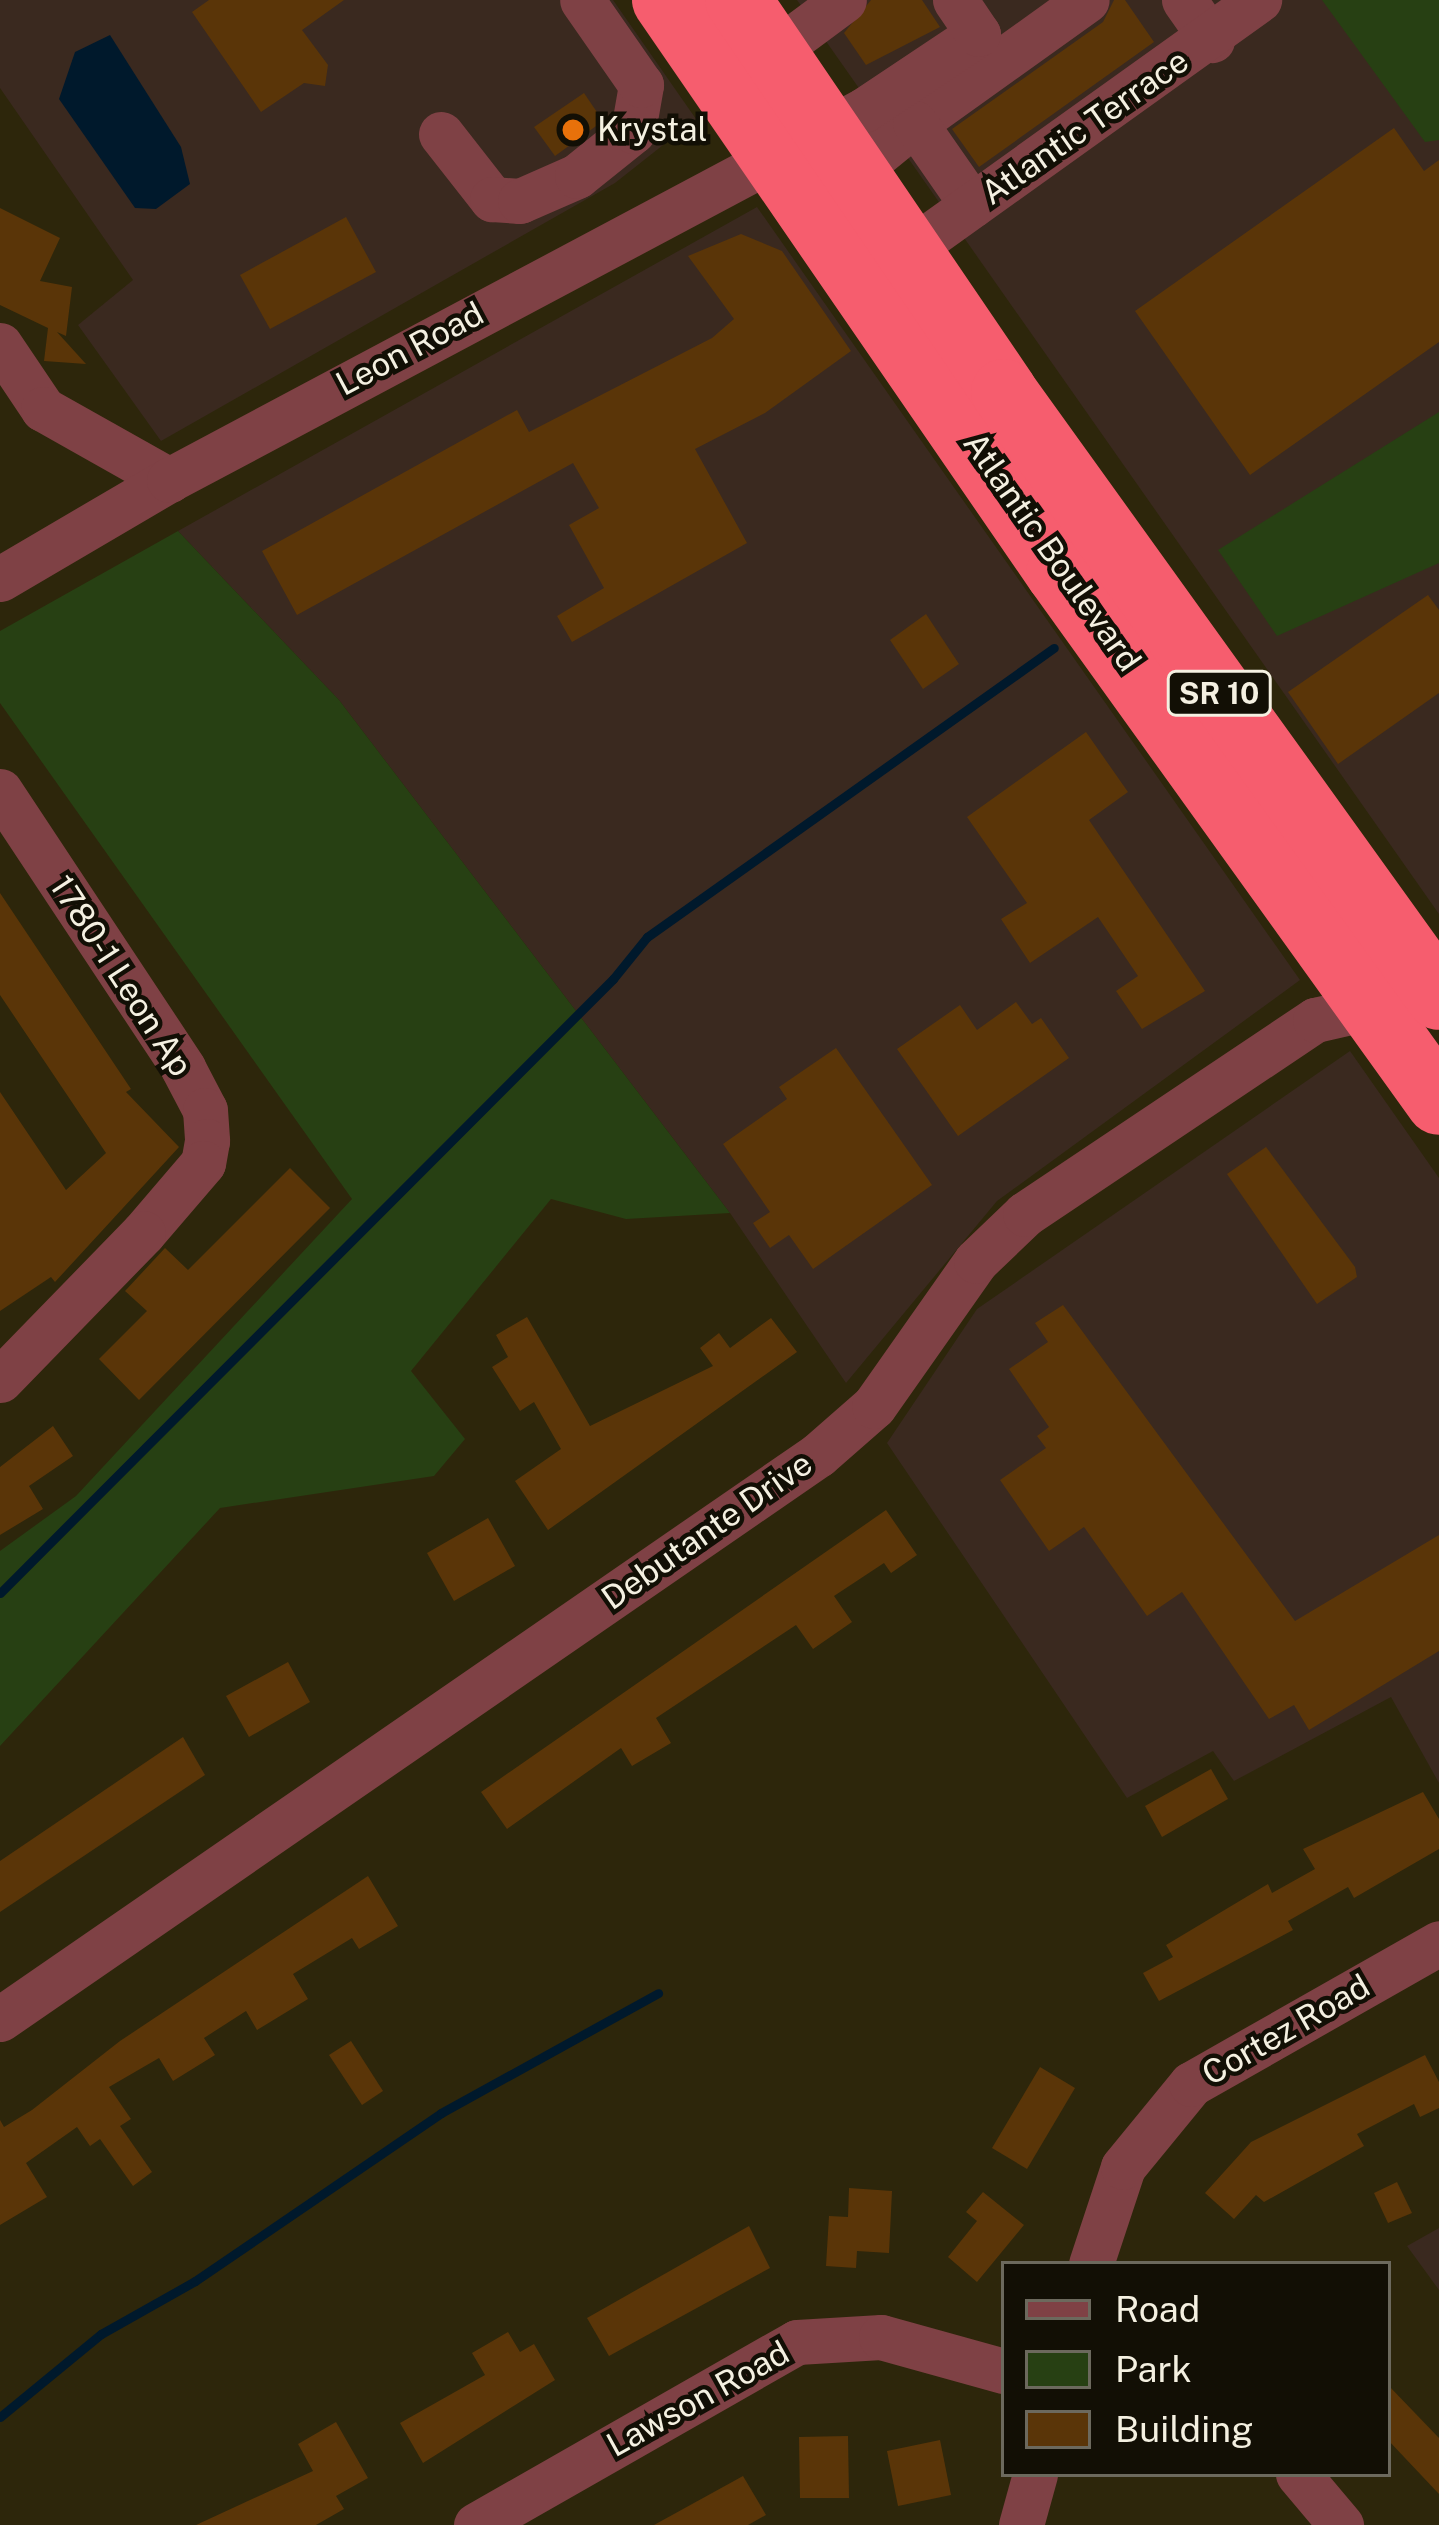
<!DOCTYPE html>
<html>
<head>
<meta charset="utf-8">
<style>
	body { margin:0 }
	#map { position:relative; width:1439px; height:2525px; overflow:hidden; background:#2d260b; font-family:"Public Sans",sans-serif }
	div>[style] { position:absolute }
	.commercial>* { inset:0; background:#3a291f }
	.green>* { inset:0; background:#274013 }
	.water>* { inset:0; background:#00192c }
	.stream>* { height:9px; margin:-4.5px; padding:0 4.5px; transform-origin:4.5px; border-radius:4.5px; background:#00192c }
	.building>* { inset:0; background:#5a3508 }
	.minor>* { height:45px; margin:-22.5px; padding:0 22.5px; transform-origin:22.5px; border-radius:22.5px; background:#7f4145 }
	.highway>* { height:66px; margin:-33px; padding:0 33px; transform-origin:33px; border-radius:33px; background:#f65d6e }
	.dots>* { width:33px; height:33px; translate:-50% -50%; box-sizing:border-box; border:6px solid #120f05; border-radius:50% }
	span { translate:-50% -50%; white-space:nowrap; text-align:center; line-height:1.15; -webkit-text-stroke:9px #120f05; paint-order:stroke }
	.shield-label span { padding:3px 9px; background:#120f05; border:3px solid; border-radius:9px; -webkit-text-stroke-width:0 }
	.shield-label { font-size:30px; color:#f4f0e1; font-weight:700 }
	.street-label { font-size:33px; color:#f4f0e1 }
	.poi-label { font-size:33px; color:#f4f0e1 }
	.left { translate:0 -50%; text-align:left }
	.legend { position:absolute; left:1001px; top:2261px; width:390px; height:216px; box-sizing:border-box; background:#120f05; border:3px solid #6c695d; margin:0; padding:15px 21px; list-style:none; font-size:36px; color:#f4f0e1 }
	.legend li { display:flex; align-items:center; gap:24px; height:60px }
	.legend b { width:60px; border:3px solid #6c695d }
</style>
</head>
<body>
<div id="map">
	<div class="commercial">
		<div style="clip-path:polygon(0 0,613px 0,696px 119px,615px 183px,161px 441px,78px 325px,133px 280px,0 88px)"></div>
		<div style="clip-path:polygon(797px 0,1439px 0,1439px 914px)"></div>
		<div style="clip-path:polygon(757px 207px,1300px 980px,997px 1201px,846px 1383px,730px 1213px,339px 700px,178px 531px)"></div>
		<div style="clip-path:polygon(1350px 1051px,1439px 1178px,1439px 1783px,1391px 1697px,1234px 1781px,1213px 1751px,1127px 1798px,887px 1443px,977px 1309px)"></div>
		<div style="clip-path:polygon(1439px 2228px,1439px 2290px,1407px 2246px)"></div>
	</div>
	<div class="green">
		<div style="clip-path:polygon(1322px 0,1439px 0,1439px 140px,1425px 142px)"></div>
		<div style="clip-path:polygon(1439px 412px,1439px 563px,1277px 636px,1218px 550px)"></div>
		<div style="clip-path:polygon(178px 531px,339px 700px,730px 1213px,626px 1219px,551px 1199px,411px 1371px,465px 1439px,434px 1476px,220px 1508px,0 1746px,0 1551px,76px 1496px,352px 1199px,0 703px,0 631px)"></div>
	</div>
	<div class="water">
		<div style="clip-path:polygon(110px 35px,181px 147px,190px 184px,156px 209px,135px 208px,59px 99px,75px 52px)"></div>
	</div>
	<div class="stream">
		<div style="left:0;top:1593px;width:868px;rotate:-45.05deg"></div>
		<div style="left:613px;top:979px;width:54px;rotate:-51deg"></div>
		<div style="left:647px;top:937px;width:499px;rotate:-35.4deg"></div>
		<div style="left:0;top:2417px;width:131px;rotate:-39.4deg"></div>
		<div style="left:101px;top:2334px;width:108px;rotate:-29.4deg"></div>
		<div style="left:195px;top:2281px;width:298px;rotate:-34.3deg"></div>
		<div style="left:441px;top:2113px;width:248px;rotate:-28.9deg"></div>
	</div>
	<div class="building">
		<div style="clip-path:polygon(209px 0,344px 0,302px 30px,328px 65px,325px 86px,304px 83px,261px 112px,192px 12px)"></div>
		<div style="clip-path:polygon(871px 0,922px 0,940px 27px,866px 65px,844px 33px)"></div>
		<div style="clip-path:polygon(1114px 0,1125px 0,1154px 42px,979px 167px,952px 129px,1103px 22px)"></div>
		<div style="clip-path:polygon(584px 93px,603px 121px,555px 156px,534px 127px)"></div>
		<div style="clip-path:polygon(1394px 128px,1424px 171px,1439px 160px,1439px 342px,1250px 475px,1135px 311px)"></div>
		<div style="clip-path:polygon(0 208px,60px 238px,40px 281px,72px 287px,66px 336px,57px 332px,86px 364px,44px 361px,48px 328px,0 305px)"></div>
		<div style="clip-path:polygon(346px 217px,376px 272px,270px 329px,240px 275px)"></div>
		<div style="clip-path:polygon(741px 234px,782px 251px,851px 351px,765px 413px,695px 449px,747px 543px,572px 642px,557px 616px,604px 588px,569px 525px,599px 508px,573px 463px,297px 615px,262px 551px,517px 410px,529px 432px,712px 338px,734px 319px,688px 256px)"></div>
		<div style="clip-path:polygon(1428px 595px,1439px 610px,1439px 693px,1338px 764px,1288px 692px)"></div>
		<div style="clip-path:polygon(926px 614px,959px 664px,923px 689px,890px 640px)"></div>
		<div style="clip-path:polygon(1086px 732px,1128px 792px,1089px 820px,1205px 991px,1142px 1029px,1116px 991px,1138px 976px,1098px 917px,1030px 963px,1001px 919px,1027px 903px,967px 817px)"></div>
		<div style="clip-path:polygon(0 893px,131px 1089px,126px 1092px,179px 1147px,55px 1282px,51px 1277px,0 1311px,0 1092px,66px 1190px,106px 1153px,0 995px)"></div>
		<div style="clip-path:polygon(1016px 1002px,1032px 1024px,1041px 1018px,1069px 1058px,958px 1136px,897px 1049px,960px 1005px,977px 1030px)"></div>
		<div style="clip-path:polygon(836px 1048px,932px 1185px,813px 1269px,789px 1235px,770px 1248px,753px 1223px,770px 1212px,723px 1144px,787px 1099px,779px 1087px)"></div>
		<div style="clip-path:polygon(1266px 1147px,1355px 1267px,1357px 1277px,1317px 1304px,1227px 1174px)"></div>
		<div style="clip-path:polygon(290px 1168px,330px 1208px,139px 1400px,99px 1359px,147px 1311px,125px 1291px,165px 1248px,188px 1270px)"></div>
		<div style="clip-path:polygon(1063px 1305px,1295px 1621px,1439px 1535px,1439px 1651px,1309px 1730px,1294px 1705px,1269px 1719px,1182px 1592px,1147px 1616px,1084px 1527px,1049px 1551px,1000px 1480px,1046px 1448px,1037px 1436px,1049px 1427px,1009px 1369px,1048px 1342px,1035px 1323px)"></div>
		<div style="clip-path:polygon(527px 1317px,590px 1426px,713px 1366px,700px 1348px,719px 1333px,730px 1348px,771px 1318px,797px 1352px,548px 1530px,515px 1481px,561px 1449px,534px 1402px,520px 1411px,492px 1367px,508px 1357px,496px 1335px)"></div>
		<div style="clip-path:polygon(53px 1426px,73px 1456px,29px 1486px,43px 1509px,0 1535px,0 1467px)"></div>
		<div style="clip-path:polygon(886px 1510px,917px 1555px,891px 1573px,884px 1563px,834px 1596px,852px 1622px,813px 1649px,796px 1625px,656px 1718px,671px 1743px,632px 1766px,621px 1748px,507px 1829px,481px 1792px)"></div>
		<div style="clip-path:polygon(488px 1518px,515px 1566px,454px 1601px,427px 1553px)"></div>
		<div style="clip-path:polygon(288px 1662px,310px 1702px,249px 1737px,226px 1696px)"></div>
		<div style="clip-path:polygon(183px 1737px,205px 1775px,0 1912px,0 1861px)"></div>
		<div style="clip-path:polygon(1211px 1769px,1228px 1799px,1162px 1837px,1145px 1806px)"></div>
		<div style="clip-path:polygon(1423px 1792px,1439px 1819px,1439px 1849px,1354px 1898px,1348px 1887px,1288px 1921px,1293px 1930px,1159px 2001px,1143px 1973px,1173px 1957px,1166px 1945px,1268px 1884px,1272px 1893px,1315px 1869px,1303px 1849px)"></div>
		<div style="clip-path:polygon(368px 1876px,398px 1926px,359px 1949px,352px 1938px,293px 1974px,308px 1999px,257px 2030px,246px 2011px,204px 2038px,215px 2055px,173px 2081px,159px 2058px,109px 2087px,131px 2119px,120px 2126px,152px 2172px,133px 2186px,100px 2139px,90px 2146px,77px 2127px,26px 2163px,47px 2197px,0 2225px,0 2120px,4px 2127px,32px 2110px,120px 2041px)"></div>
		<div style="clip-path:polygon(351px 2041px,383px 2091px,362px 2105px,329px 2055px)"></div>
		<div style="clip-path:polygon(1425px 2055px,1439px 2082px,1439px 2108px,1420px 2117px,1414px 2104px,1357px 2134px,1364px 2146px,1264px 2202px,1256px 2195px,1234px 2219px,1205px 2193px,1251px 2142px)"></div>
		<div style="clip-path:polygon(1040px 2067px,1075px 2088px,1027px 2169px,992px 2148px)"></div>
		<div style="clip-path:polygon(1397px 2182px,1412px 2213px,1388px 2223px,1374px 2193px)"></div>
		<div style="clip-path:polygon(849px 2188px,892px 2191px,889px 2253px,857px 2251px,856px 2268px,826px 2266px,829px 2216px,848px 2217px)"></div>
		<div style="clip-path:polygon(983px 2192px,1024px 2225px,977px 2282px,948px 2257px,977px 2221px,966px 2212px)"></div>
		<div style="clip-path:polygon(749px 2226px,770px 2268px,609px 2356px,587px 2318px)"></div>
		<div style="clip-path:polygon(508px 2332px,520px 2352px,534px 2344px,555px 2380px,423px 2463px,400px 2423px,485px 2375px,472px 2353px)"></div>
		<div style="clip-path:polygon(1388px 2385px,1439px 2438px,1439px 2494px,1388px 2440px)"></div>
		<div style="clip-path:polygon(336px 2422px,368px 2478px,336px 2496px,344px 2509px,316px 2525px,196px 2525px,313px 2471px,298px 2444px)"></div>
		<div style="clip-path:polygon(848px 2436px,849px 2498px,800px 2498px,799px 2437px)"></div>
		<div style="clip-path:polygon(940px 2440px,951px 2495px,898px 2506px,887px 2451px)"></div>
		<div style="clip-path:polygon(743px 2476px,766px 2515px,748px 2525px,654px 2525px)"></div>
	</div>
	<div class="minor">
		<div style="left:1184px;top:0;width:49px;rotate:55deg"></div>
		<div style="left:774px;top:52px;width:87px;rotate:-36.6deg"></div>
		<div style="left:915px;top:123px;width:211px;rotate:-35.6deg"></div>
		<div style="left:441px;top:134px;width:83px;rotate:51.9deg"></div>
		<div style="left:492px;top:199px;width:28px;rotate:4deg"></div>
		<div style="left:520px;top:201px;width:62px;rotate:-23.7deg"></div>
		<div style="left:577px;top:176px;width:72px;rotate:-38.8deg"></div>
		<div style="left:633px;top:131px;width:47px;rotate:-80.1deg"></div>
		<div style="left:641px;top:85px;width:103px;rotate:-124.8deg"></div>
		<div style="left:855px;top:172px;width:77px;rotate:-39.2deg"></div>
		<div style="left:915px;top:123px;width:100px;rotate:55.2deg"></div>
		<div style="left:908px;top:251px;width:432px;rotate:-35.6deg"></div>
		<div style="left:0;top:345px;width:77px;rotate:56.1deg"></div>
		<div style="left:43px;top:409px;width:145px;rotate:29.4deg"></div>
		<div style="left:0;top:579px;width:196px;rotate:-30.4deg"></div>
		<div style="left:169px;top:480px;width:787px;rotate:-28.03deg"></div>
		<div style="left:864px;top:110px;width:137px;rotate:-33.7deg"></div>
		<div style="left:978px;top:34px;width:41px;rotate:-124.1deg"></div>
		<div style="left:0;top:791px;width:332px;rotate:56.5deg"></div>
		<div style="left:183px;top:1068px;width:47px;rotate:62.4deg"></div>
		<div style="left:205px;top:1110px;width:31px;rotate:86deg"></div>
		<div style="left:207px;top:1141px;width:22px;rotate:100deg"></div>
		<div style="left:203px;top:1163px;width:92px;rotate:130.6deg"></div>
		<div style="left:143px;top:1233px;width:205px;rotate:134.2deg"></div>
		<div style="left:0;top:2019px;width:994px;rotate:-34.59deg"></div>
		<div style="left:818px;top:1455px;width:74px;rotate:-41.2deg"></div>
		<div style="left:874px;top:1406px;width:177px;rotate:-54.9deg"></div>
		<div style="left:976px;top:1261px;width:68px;rotate:-43.8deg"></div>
		<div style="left:1025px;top:1214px;width:349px;rotate:-33.8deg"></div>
		<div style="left:1315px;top:1020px;width:81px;rotate:-12.8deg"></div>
		<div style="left:1091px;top:2264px;width:102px;rotate:-71.7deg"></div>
		<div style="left:1123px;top:2167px;width:107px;rotate:-50.7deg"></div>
		<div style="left:1191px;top:2084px;width:285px;rotate:-29.6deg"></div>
		<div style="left:1298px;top:2474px;width:67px;rotate:49.9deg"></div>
		<div style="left:476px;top:2525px;width:369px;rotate:-29.7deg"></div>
		<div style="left:797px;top:2342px;width:84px;rotate:-3.4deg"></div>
		<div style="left:881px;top:2337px;width:128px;rotate:15.5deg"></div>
		<div style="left:1021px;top:2525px;width:53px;rotate:-74.6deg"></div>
	</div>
	<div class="highway">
		<div style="left:665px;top:0;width:695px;rotate:55.49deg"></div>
		<div style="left:1059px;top:573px;width:651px;rotate:54.31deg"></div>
		<div style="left:738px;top:0;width:474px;rotate:55.8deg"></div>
		<div style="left:1004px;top:392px;width:745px;rotate:54.28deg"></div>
	</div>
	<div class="dots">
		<div style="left:573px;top:130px;background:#e8710a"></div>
	</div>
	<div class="shield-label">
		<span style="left:1219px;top:693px">SR 10</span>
	</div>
	<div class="street-label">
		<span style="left:1085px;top:127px;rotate:-35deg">Atlantic Terrace</span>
		<span style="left:410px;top:349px;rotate:-28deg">Leon Road</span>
		<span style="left:1052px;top:552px;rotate:55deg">Atlantic Boulevard</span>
		<span style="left:121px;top:976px;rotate:57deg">1780-1 Leon Ap</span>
		<span style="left:707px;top:1531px;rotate:-35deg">Debutante Drive</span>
		<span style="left:1286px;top:2030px;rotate:-30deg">Cortez Road</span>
		<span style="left:698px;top:2399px;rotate:-29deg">Lawson Road</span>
	</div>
	<div class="poi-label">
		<span class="left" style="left:597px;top:130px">Krystal</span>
	</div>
	<ul class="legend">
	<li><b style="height:15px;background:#7f4145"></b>Road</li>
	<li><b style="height:33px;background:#274013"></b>Park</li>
	<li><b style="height:33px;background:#5a3508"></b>Building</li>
	</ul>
</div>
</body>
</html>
